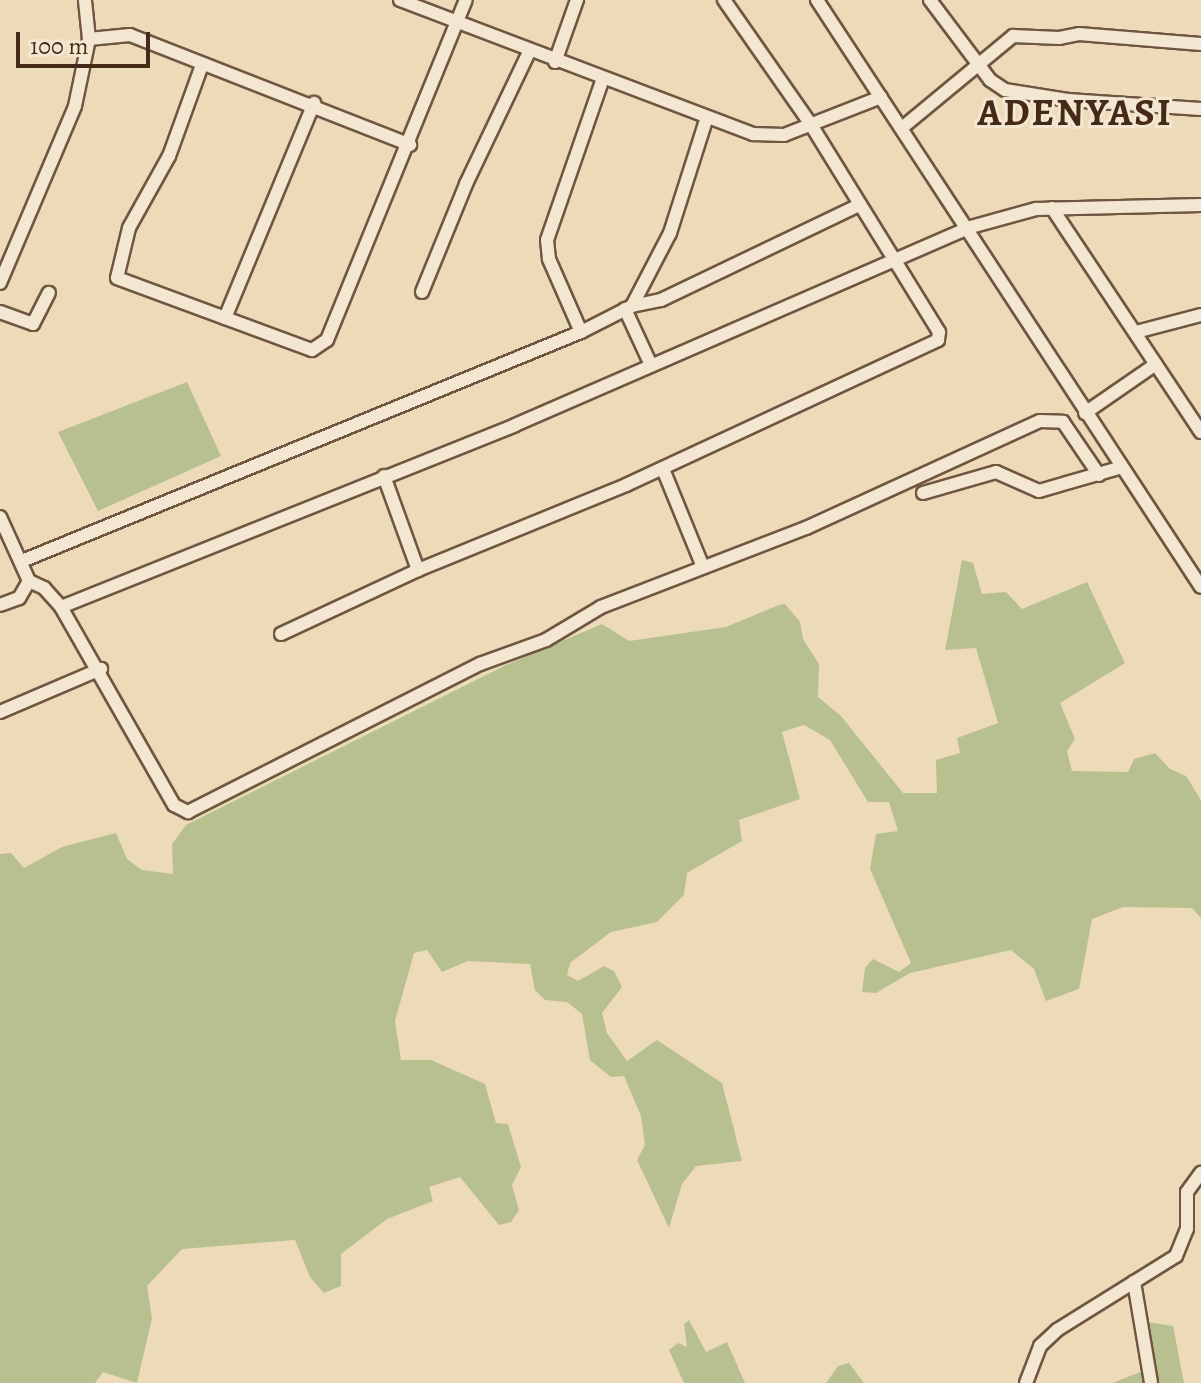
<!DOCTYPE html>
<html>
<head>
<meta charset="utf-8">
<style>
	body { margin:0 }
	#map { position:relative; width:1201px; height:1383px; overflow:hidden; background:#eddab9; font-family:Alegreya,serif }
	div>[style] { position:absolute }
	.green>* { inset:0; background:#b9c08f }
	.roads { filter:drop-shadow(2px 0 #705640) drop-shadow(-2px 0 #705640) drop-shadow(0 2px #705640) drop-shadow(0 -2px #705640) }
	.minor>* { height:12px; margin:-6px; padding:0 6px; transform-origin:6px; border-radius:6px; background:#f3e7d2 }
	span { translate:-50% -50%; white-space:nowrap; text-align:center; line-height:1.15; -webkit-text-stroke:6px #f3e7d2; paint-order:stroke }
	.district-label { font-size:38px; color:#462a18; font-weight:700; letter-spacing:2px }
	.scale { position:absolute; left:16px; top:32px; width:134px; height:36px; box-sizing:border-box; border:4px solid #462a18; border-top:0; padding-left:10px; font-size:24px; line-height:28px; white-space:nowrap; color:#462a18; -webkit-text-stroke:6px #f3e7d2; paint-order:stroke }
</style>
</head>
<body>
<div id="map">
	<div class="green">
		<div style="clip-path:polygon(187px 382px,221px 456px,98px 511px,58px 432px)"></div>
		<div style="clip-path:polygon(962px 560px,973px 563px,982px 594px,1006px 592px,1022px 609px,1087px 582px,1125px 663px,1060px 703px,1075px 739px,1067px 751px,1072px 771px,1128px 772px,1134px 759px,1155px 753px,1170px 769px,1186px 776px,1201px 800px,1201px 918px,1192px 908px,1123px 907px,1092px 919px,1079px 989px,1046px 1001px,1034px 969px,1011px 950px,910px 973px,876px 993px,862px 992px,865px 968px,873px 959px,899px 972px,911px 963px,870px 869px,876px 834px,898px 831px,889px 802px,868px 802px,830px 740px,804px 725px,782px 732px,800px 799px,739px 820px,742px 841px,687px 873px,684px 895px,657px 922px,611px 932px,570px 963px,567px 975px,578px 981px,604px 966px,614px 971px,622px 987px,602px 1013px,607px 1033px,627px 1061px,657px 1040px,722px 1083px,742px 1161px,696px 1166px,682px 1184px,669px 1228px,637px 1160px,645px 1145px,641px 1116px,624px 1076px,611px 1077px,590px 1060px,582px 1014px,567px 1002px,545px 1000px,535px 990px,530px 964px,468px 961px,442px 972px,427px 950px,414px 953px,395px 1021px,401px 1060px,431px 1060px,485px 1084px,496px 1123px,508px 1124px,521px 1167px,512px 1185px,519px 1210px,511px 1222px,499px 1225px,460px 1177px,429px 1187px,433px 1201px,387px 1219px,341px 1254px,341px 1286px,324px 1293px,310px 1277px,295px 1240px,182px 1249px,147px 1286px,152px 1318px,137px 1383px,103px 1372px,95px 1383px,0 1383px,0 854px,11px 853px,24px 868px,62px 847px,116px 833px,127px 859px,142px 870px,173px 874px,172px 844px,186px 825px,506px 665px,602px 624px,629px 641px,726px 627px,779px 605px,785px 604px,800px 622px,803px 639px,819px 664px,818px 697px,841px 716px,903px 793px,937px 793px,936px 760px,960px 753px,957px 738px,998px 723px,976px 648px,945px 650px)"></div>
		<div style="clip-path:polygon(689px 1320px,706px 1352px,727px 1342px,745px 1383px,684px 1383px,669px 1350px,678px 1343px,687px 1347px,684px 1324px)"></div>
		<div style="clip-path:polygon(1148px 1322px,1173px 1326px,1184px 1383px,1112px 1383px,1143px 1371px)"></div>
		<div style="clip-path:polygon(849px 1363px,864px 1383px,826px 1383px,838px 1366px)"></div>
	</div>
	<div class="roads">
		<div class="minor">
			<div style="left:400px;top:0;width:378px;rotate:20.8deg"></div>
			<div style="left:753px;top:134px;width:31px;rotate:2deg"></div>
			<div style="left:784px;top:135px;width:104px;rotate:-21.4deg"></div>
			<div style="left:817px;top:0;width:701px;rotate:56.81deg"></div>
			<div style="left:930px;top:0;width:100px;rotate:53.1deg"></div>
			<div style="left:990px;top:80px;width:18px;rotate:34deg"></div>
			<div style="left:1005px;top:90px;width:64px;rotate:9deg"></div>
			<div style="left:1068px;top:100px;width:133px;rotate:3.9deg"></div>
			<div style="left:89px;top:39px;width:41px;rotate:-5.6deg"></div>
			<div style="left:130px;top:35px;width:301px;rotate:21.4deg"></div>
			<div style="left:555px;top:62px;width:66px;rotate:-70.5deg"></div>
			<div style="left:202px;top:65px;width:97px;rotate:109.9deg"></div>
			<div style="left:169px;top:156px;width:82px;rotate:119.1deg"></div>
			<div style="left:129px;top:228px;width:51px;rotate:103.5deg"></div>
			<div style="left:117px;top:278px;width:208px;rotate:20.3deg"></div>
			<div style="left:312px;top:350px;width:18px;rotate:-34deg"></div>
			<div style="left:327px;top:340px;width:367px;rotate:-67.8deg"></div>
			<div style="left:903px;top:127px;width:143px;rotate:-39.6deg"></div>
			<div style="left:1013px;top:36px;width:46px;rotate:2.5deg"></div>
			<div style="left:1059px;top:38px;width:20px;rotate:-11deg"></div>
			<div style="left:1079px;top:34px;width:122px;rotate:4.7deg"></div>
			<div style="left:1052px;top:208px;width:269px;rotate:56.4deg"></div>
			<div style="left:0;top:283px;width:192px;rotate:-67deg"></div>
			<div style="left:75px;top:106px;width:68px;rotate:-78.2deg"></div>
			<div style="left:89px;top:39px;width:39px;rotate:-96deg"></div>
			<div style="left:422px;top:292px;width:117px;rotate:-67.8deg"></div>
			<div style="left:466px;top:184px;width:146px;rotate:-64.5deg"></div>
			<div style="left:632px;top:306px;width:30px;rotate:-12deg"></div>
			<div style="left:661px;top:300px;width:220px;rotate:-25.6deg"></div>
			<div style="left:625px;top:309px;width:62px;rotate:65.1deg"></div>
			<div style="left:0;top:312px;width:35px;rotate:20deg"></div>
			<div style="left:33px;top:324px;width:35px;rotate:-63deg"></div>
			<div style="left:225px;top:318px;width:233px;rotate:-67.5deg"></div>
			<div style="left:581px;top:332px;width:80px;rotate:-113.7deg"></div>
			<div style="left:549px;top:259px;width:19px;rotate:-96deg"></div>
			<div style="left:547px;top:240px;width:168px;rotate:-70.9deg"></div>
			<div style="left:1136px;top:332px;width:67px;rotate:-14.7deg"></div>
			<div style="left:1085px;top:413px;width:86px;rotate:-34.6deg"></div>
			<div style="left:663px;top:469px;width:106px;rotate:67.8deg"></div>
			<div style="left:384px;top:476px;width:100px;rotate:70.1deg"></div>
			<div style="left:923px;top:493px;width:76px;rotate:-16deg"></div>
			<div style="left:996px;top:472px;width:47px;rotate:23.8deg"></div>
			<div style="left:1039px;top:491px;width:86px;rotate:-16.1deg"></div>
			<div style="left:0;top:517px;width:70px;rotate:65.6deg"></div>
			<div style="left:29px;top:581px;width:20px;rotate:120deg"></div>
			<div style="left:19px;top:598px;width:20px;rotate:160deg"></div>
			<div style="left:22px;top:561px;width:604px;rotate:-22.28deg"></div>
			<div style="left:581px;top:332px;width:57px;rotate:-27deg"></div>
			<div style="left:632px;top:306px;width:82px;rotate:-62.5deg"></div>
			<div style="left:670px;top:233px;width:119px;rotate:-72.3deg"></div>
			<div style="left:29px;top:581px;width:17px;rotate:25deg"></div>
			<div style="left:44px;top:588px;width:25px;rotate:48deg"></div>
			<div style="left:61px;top:607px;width:228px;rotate:60.3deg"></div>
			<div style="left:174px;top:805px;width:16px;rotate:27deg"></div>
			<div style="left:188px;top:812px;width:327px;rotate:-26.9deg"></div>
			<div style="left:480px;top:664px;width:70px;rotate:-20deg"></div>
			<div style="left:546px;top:640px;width:64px;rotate:-31deg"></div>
			<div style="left:601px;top:607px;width:220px;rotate:-21.1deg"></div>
			<div style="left:806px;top:528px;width:257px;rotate:-24.6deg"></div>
			<div style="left:1040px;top:421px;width:23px;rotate:2deg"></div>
			<div style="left:1063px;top:422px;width:64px;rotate:55.8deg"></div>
			<div style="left:61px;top:607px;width:489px;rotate:-21.8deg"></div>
			<div style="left:515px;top:425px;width:493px;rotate:-23.5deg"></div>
			<div style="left:967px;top:228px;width:72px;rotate:-15.4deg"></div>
			<div style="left:1036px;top:209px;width:165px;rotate:-1.4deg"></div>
			<div style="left:281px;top:634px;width:151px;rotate:-25deg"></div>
			<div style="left:418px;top:570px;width:225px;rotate:-22.2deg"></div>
			<div style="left:626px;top:485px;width:344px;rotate:-24.9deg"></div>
			<div style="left:938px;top:340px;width:8px;rotate:-83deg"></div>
			<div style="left:939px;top:332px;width:242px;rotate:-121.7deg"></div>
			<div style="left:812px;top:126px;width:154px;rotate:-124.9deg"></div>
			<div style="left:0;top:712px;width:110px;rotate:-23.1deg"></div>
			<div style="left:1134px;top:1282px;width:102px;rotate:80.4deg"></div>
			<div style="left:1026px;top:1383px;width:40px;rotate:-69deg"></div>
			<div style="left:1040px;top:1346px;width:23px;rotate:-43deg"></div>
			<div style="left:1057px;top:1330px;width:140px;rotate:-31.9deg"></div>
			<div style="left:1176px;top:1256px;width:29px;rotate:-68deg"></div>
			<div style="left:1187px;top:1229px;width:37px;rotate:-90deg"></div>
			<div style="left:1187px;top:1192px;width:24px;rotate:-54deg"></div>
		</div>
	</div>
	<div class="district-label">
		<span style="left:1075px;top:113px">ADENYASI</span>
	</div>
	<div class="scale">100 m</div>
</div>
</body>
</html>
